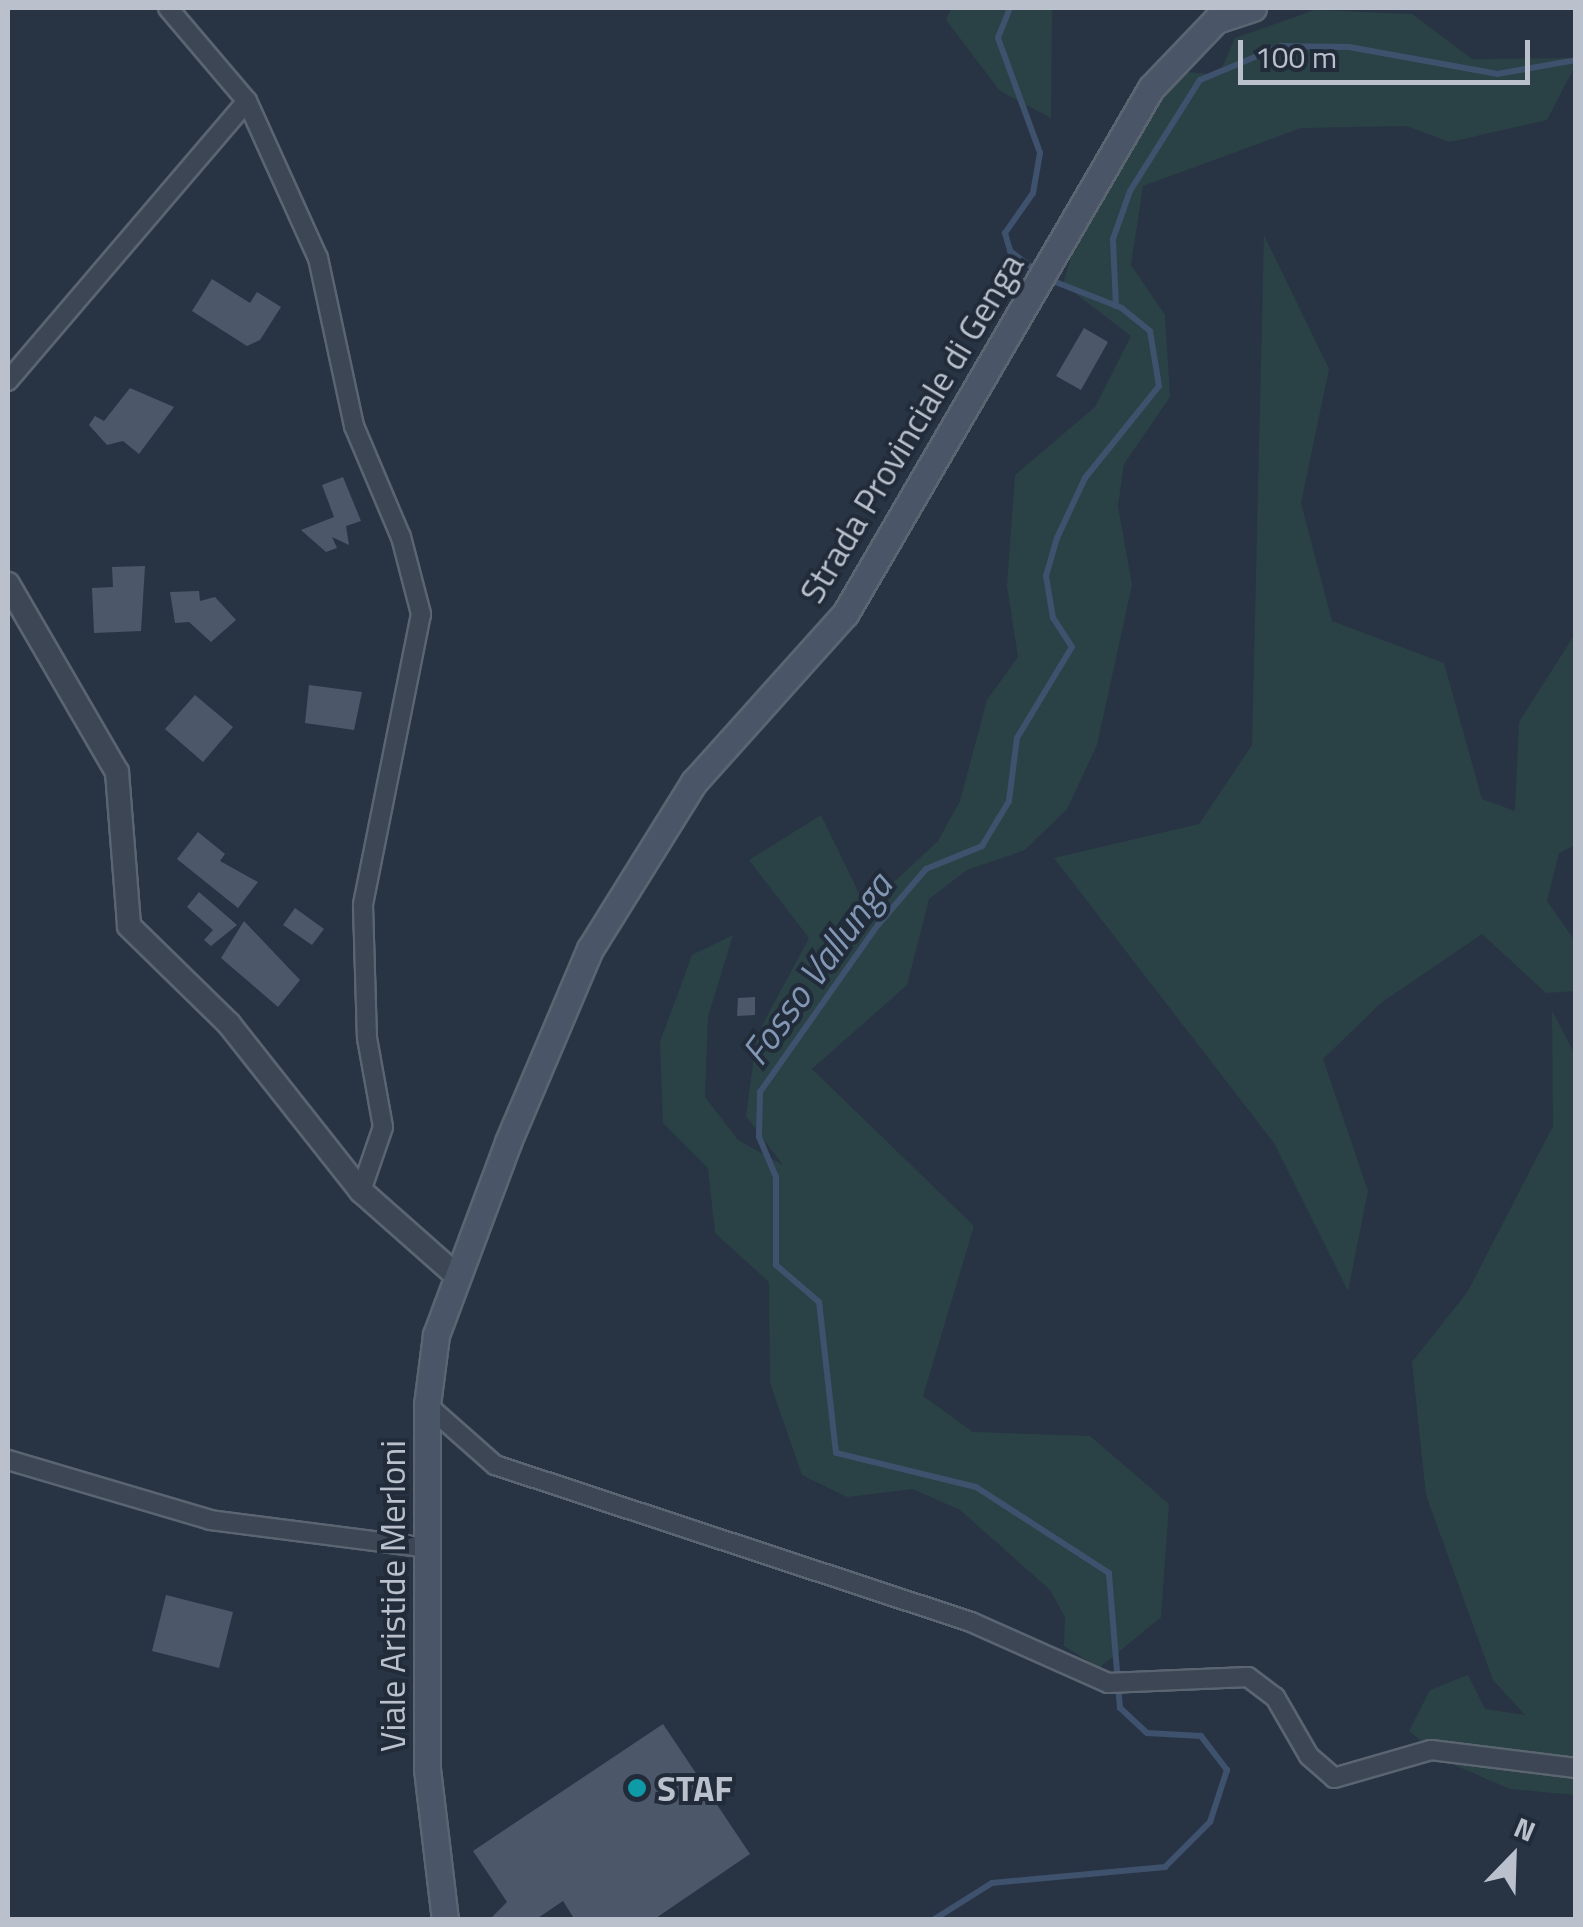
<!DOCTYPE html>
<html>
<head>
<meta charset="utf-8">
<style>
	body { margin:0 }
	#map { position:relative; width:1583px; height:1927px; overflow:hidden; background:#283444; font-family:"Titillium Web",sans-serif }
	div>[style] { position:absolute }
	.green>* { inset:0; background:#2a4245 }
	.stream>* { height:6px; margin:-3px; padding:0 3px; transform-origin:3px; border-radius:3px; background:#3e516d }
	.building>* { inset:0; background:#4c586a }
	.roads { filter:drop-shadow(2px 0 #5b6471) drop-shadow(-2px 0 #5b6471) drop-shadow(0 2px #5b6471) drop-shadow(0 -2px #5b6471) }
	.minor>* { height:18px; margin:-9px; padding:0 9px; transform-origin:9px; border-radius:9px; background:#3c4654 }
	.tertiary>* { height:22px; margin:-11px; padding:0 11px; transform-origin:11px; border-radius:11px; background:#3c4654 }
	.secondary>* { height:25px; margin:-12.5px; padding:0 12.5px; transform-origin:12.5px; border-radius:12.5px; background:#4a5567 }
	.dots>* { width:28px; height:28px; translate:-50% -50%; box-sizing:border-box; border:5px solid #212b39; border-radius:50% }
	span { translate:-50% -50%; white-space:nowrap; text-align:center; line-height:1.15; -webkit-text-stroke:8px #212b39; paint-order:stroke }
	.street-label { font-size:35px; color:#bac1cd }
	.poi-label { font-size:35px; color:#bac1cd; font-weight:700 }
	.left { translate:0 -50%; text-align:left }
	.water-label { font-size:38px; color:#8297b4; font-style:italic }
	.frame { position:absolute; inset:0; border:10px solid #bac1cd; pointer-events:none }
	.north { position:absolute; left:1463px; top:1807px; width:100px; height:100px; -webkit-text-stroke:8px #212b39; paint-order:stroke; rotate:23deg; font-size:28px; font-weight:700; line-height:40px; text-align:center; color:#bac1cd }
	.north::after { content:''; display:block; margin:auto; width:35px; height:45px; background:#bac1cd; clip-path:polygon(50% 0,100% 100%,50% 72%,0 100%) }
	.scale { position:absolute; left:1238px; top:40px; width:292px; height:45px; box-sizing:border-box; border:5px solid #bac1cd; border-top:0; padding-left:12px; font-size:30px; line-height:35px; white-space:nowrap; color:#bac1cd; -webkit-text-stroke:8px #212b39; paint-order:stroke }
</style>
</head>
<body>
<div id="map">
	<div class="green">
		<div style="clip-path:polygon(952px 8px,1052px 8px,1051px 118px,1000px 91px,946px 20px)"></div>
		<div style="clip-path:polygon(1315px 10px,1412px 14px,1472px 59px,1575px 58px,1575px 66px,1547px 120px,1450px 142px,1406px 126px,1301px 128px,1143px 186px,1131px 265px,1165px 315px,1170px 397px,1124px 464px,1118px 506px,1132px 585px,1097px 745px,1067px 809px,1025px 850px,967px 870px,929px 899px,907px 985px,812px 1069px,974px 1226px,923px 1396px,973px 1432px,1090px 1436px,1169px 1504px,1161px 1617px,1099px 1668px,1064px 1646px,1065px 1617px,1050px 1590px,960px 1510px,913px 1489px,847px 1497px,802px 1475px,770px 1383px,769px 1282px,715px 1233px,708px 1168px,663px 1123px,660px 1042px,692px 955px,733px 935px,708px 1017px,705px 1097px,738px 1140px,783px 1165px,746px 1116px,757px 1035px,809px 938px,749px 860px,821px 815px,866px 908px,938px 841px,960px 801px,987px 700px,1018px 657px,1007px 586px,1015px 475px,1095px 407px,1131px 336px,1063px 284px,1083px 218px,1160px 85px,1186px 72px,1219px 75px,1235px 38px)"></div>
		<div style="clip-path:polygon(1264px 235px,1329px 369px,1301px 503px,1332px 621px,1444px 663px,1482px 799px,1515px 811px,1519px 722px,1575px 634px,1575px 845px,1559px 853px,1547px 901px,1575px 941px,1575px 991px,1546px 993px,1482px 934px,1381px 1003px,1323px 1059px,1368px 1191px,1348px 1291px,1274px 1143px,1054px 858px,1199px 824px,1252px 745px)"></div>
		<div style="clip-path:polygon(1552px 1011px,1576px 1056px,1575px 1795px,1510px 1789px,1445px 1761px,1409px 1731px,1430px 1690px,1468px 1675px,1485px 1709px,1525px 1715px,1493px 1680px,1426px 1495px,1412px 1362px,1468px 1291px,1553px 1126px)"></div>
	</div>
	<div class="stream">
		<div style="left:1010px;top:8px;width:32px;rotate:112deg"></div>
		<div style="left:998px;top:38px;width:122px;rotate:69.9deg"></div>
		<div style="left:1040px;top:153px;width:41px;rotate:99.9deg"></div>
		<div style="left:1033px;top:193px;width:49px;rotate:125deg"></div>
		<div style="left:1005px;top:233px;width:19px;rotate:74deg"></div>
		<div style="left:1010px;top:251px;width:35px;rotate:37deg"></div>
		<div style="left:1116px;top:306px;width:67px;rotate:-92.6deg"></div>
		<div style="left:1113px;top:239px;width:51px;rotate:-70.5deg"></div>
		<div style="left:1130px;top:191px;width:131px;rotate:-57.8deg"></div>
		<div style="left:1200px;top:80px;width:88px;rotate:-22.8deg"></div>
		<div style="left:1281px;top:46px;width:68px;rotate:0.8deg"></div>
		<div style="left:1349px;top:47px;width:150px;rotate:10.3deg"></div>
		<div style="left:1497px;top:74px;width:80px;rotate:-10deg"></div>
		<div style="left:933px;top:1920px;width:70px;rotate:-32.1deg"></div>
		<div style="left:992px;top:1883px;width:174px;rotate:-5.3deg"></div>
		<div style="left:1165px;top:1867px;width:64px;rotate:-45deg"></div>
		<div style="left:1210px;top:1822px;width:55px;rotate:-71.9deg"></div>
		<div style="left:1227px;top:1770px;width:43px;rotate:-127.4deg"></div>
		<div style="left:1201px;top:1736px;width:54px;rotate:-176.8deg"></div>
		<div style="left:1147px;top:1733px;width:37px;rotate:-137deg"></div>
		<div style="left:1120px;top:1708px;width:135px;rotate:-94.7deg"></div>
		<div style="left:1109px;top:1573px;width:158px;rotate:-147.1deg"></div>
		<div style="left:976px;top:1487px;width:144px;rotate:-166.3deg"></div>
		<div style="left:836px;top:1453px;width:152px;rotate:-96.4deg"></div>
		<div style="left:819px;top:1302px;width:57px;rotate:-139.3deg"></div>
		<div style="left:776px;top:1265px;width:88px;rotate:-90deg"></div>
		<div style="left:776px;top:1177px;width:43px;rotate:-113deg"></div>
		<div style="left:759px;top:1137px;width:45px;rotate:-88.7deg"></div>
		<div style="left:760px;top:1092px;width:204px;rotate:-54.8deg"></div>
		<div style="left:878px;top:925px;width:74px;rotate:-49.4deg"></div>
		<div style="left:926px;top:869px;width:61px;rotate:-22.3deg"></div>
		<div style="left:982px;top:846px;width:52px;rotate:-59deg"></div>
		<div style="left:1009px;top:801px;width:64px;rotate:-82.8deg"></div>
		<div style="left:1017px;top:738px;width:106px;rotate:-58.9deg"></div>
		<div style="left:1072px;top:647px;width:35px;rotate:-123deg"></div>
		<div style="left:1053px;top:618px;width:43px;rotate:-99.5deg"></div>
		<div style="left:1046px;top:576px;width:40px;rotate:-74deg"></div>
		<div style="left:1057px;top:538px;width:66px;rotate:-65deg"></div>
		<div style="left:1085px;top:478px;width:118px;rotate:-51.2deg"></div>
		<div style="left:1159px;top:386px;width:56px;rotate:-99.3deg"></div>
		<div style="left:1150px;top:331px;width:36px;rotate:-141deg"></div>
		<div style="left:1122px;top:308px;width:79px;rotate:-158.6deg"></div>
	</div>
	<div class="building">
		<div style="clip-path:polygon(212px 279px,250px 303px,257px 292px,281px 307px,260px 340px,247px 346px,192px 311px)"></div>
		<div style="clip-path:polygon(1084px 328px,1108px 342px,1081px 390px,1056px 376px)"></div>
		<div style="clip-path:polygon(130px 388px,174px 407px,139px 454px,123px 441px,107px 445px,89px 425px,95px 416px,104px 421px)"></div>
		<div style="clip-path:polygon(343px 477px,361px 521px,346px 526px,349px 545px,332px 537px,337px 548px,326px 552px,301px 530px,334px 517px,322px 485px)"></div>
		<div style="clip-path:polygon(145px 566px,141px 631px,94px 633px,92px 588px,113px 587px,112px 567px)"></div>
		<div style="clip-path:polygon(199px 591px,200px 601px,215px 597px,236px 620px,211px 642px,189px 622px,175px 623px,170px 592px)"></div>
		<div style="clip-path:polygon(309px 685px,362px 692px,354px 730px,305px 723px)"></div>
		<div style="clip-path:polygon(195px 695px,233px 727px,203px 762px,165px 729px)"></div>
		<div style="clip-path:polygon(198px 832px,225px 854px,220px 861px,258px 882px,238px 908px,177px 859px)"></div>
		<div style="clip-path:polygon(199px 892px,237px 925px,211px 946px,204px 940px,213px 930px,187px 907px)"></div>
		<div style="clip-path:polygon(295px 908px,324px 929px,312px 945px,283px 925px)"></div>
		<div style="clip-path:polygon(244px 921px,300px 980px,278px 1007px,221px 958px)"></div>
		<div style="clip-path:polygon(755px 997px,755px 1015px,737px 1016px,738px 998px)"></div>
		<div style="clip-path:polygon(166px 1595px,233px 1612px,219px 1668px,152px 1651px)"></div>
		<div style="clip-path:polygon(663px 1724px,750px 1854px,653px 1920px,575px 1920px,563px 1901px,535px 1920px,489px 1920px,507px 1902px,473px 1851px)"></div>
	</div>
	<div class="roads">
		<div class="minor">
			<div style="left:168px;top:8px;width:122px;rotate:49.7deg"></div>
			<div style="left:247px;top:101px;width:172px;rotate:65.7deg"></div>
			<div style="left:318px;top:258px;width:172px;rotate:77.9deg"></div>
			<div style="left:354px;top:426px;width:121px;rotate:67.1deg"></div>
			<div style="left:401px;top:537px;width:80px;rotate:75.4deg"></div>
			<div style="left:421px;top:614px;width:297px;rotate:101.3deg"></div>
			<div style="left:363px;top:905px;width:133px;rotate:88.3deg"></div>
			<div style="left:367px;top:1038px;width:90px;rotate:79.8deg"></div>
			<div style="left:383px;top:1127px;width:68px;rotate:109deg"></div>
			<div style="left:8px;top:381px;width:368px;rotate:-49.5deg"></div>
			<div style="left:427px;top:1405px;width:91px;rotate:41.4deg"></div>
			<div style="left:495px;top:1465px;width:501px;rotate:18.25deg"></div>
			<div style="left:971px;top:1622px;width:150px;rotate:24deg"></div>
			<div style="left:1108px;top:1683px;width:140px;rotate:-2.5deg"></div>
			<div style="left:1248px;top:1677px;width:34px;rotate:37deg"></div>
			<div style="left:1275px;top:1697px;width:68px;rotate:60deg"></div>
			<div style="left:1309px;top:1756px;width:33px;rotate:41deg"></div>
			<div style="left:1334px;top:1778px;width:101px;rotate:-16.1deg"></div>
			<div style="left:1431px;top:1750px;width:146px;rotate:7.1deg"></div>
			<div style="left:8px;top:1460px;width:211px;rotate:16.5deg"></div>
			<div style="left:210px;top:1520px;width:212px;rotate:7.3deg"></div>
		</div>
		<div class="tertiary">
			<div style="left:8px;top:584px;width:217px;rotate:59.9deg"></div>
			<div style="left:117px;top:772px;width:154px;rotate:85.5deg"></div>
			<div style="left:129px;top:926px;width:140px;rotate:44.4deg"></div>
			<div style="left:229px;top:1024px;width:213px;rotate:51.7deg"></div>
			<div style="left:361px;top:1191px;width:127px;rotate:41.5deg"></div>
		</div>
		<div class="secondary">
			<div style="left:445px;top:1920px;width:152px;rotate:-96.8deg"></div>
			<div style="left:427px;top:1769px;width:364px;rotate:-90deg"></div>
			<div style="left:427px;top:1405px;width:71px;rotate:-82.7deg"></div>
			<div style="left:436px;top:1335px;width:206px;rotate:-69.5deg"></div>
			<div style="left:508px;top:1142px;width:210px;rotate:-67deg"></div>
			<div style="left:590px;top:949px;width:197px;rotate:-58.1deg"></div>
			<div style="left:694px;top:782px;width:226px;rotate:-48.1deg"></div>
			<div style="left:845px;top:614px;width:609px;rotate:-59.81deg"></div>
			<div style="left:1151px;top:88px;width:94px;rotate:-46.3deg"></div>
			<div style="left:1216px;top:20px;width:39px;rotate:-18deg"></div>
		</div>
	</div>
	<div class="dots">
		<div style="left:637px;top:1788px;background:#0f9aa8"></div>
	</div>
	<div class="street-label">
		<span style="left:911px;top:428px;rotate:-59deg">Strada Provinciale di Genga</span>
		<span style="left:392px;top:1596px;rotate:-90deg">Viale Aristide Merloni</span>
	</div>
	<div class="poi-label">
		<span class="left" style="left:657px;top:1788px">STAF</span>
	</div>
	<div class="water-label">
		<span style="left:817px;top:969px;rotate:-54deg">Fosso Vallunga</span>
	</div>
	<div class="frame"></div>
	<div class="north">N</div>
	<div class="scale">100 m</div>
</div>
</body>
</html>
